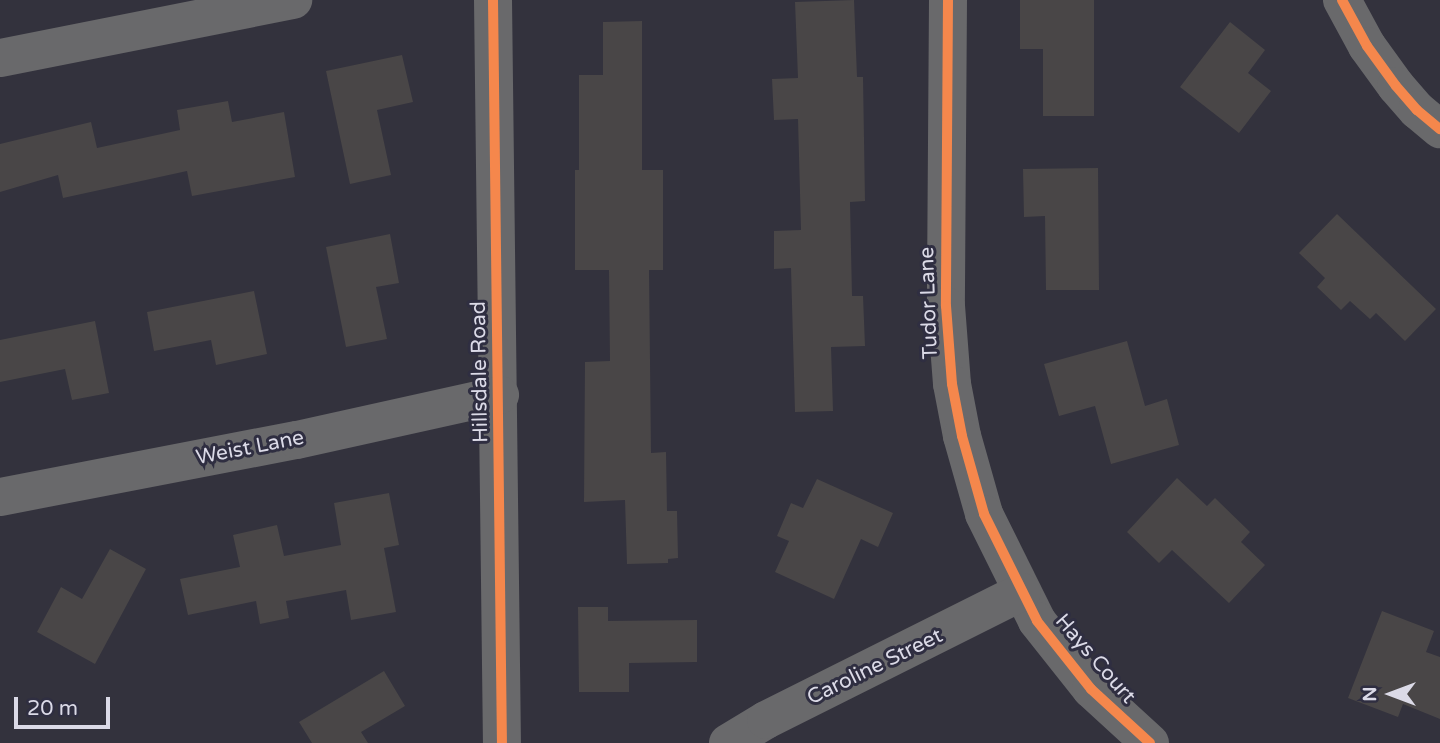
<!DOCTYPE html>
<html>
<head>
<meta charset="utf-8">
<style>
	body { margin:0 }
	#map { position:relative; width:1440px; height:743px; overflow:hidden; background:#33323d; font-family:"Varela Round",sans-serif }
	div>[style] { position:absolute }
	.building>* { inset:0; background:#494647 }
	.minor>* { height:38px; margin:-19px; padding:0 19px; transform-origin:19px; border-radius:19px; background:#69696b }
	.cycleway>* { height:10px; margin:-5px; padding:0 5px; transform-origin:5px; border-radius:5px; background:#f5874c }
	span { translate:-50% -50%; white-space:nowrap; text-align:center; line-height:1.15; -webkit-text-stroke:6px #2f2e41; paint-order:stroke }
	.street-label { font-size:21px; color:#dbdae7 }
	.north { position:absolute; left:1356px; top:659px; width:70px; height:70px; -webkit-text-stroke:5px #2f2e41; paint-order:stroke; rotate:270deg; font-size:19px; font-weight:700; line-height:28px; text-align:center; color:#dbdae7 }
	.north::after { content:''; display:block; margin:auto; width:24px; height:32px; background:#dbdae7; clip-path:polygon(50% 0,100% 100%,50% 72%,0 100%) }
	.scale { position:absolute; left:14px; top:697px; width:96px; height:32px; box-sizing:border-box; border:4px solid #dbdae7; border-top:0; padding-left:9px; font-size:21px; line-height:24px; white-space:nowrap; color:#dbdae7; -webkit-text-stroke:5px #2f2e41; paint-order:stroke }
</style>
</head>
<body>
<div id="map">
	<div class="building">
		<div style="clip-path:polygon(854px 0,857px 77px,863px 77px,865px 201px,850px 202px,852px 296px,863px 296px,865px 346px,831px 347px,833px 411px,795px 412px,791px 268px,774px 269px,774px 231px,801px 230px,798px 119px,774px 120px,772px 79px,798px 78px,795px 2px)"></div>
		<div style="clip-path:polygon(1020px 0,1094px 0,1094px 116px,1043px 116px,1043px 49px,1020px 49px)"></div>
		<div style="clip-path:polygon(642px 21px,642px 170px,663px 170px,663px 270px,649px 270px,651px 453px,666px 452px,667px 511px,677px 511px,678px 558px,668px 559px,668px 563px,627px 564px,625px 500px,584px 502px,585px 362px,610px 361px,609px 270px,575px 270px,575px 170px,579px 170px,579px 75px,603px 75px,603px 22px)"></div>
		<div style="clip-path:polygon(1230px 22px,1265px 50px,1248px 73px,1271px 91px,1239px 133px,1180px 87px)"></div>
		<div style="clip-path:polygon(402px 55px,413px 102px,377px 110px,391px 175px,350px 184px,326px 71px)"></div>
		<div style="clip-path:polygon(228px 101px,232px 122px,284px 112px,295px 177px,192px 196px,187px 171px,63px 198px,58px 175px,0 192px,0 144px,91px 122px,97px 148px,180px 130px,177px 110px)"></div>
		<div style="clip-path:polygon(1098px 168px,1099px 290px,1046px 290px,1045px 216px,1024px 217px,1023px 169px)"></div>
		<div style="clip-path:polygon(1337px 214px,1436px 309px,1405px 341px,1376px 313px,1370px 319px,1350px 301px,1341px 310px,1317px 287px,1325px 278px,1299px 253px)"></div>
		<div style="clip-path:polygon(390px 234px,399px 283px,376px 287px,387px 339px,346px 347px,326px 247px)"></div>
		<div style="clip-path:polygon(254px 291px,267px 354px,216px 365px,211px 340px,154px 351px,147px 312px)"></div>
		<div style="clip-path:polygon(95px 321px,109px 393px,72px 400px,65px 369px,0 382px,0 340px)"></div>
		<div style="clip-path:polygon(1127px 341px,1145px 406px,1167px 399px,1179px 445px,1111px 464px,1095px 406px,1059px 416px,1044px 364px)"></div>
		<div style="clip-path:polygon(1177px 478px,1207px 506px,1215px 498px,1250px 532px,1241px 542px,1265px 565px,1229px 603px,1172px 550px,1159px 563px,1127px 532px)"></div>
		<div style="clip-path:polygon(817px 479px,893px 513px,878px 547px,861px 539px,834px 599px,775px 572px,789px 541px,777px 536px,791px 503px,803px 508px)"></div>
		<div style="clip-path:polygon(389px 493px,399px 545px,384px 548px,396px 612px,351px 620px,346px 590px,286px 601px,289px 618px,260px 624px,256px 601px,188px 615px,180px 579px,240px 567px,233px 535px,277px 525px,284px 556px,341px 545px,334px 503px)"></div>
		<div style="clip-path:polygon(110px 549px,146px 569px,95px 664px,37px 632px,61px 587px,82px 599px)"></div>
		<div style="clip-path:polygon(578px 607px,608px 607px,608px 621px,697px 620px,697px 662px,629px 663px,629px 692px,579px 692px)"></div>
		<div style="clip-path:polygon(1382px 611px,1434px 631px,1426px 652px,1440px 657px,1440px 719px,1403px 704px,1398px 717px,1348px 698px)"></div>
		<div style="clip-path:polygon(384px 671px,405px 706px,361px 732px,368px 743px,312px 743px,299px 722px)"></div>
	</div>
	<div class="minor">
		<div style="left:493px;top:0;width:743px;rotate:89.31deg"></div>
		<div style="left:948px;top:0;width:306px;rotate:90.4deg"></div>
		<div style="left:946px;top:306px;width:78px;rotate:85.6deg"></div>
		<div style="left:952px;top:384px;width:53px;rotate:79.1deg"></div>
		<div style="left:962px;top:436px;width:81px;rotate:74.2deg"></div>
		<div style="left:984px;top:514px;width:119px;rotate:63.6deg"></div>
		<div style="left:1037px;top:621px;width:87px;rotate:51.5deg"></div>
		<div style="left:1091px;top:689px;width:80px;rotate:42.5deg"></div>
		<div style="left:1342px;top:0;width:52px;rotate:61.5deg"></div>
		<div style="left:1367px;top:46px;width:49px;rotate:54.1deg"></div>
		<div style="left:1396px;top:86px;width:32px;rotate:49deg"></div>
		<div style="left:1417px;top:110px;width:30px;rotate:40deg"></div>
		<div style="left:0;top:58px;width:299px;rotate:-11.2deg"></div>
		<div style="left:0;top:497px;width:302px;rotate:-10.9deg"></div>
		<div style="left:297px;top:440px;width:208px;rotate:-12.5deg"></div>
		<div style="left:728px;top:743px;width:44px;rotate:-31.2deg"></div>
		<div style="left:766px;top:720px;width:286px;rotate:-26.6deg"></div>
	</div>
	<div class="cycleway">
		<div style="left:493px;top:0;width:743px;rotate:89.31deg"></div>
		<div style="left:948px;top:0;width:306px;rotate:90.4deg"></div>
		<div style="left:946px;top:306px;width:78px;rotate:85.6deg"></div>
		<div style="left:952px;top:384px;width:53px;rotate:79.1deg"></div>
		<div style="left:962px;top:436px;width:81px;rotate:74.2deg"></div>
		<div style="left:984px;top:514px;width:119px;rotate:63.6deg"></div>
		<div style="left:1037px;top:621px;width:87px;rotate:51.5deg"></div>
		<div style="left:1091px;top:689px;width:80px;rotate:42.5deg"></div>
		<div style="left:1342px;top:0;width:52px;rotate:61.5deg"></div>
		<div style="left:1367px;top:46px;width:49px;rotate:54.1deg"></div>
		<div style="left:1396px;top:86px;width:32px;rotate:49deg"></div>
		<div style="left:1417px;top:110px;width:30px;rotate:40deg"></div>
	</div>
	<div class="street-label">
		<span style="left:929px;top:303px;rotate:-92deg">Tudor Lane</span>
		<span style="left:480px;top:372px;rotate:-91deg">Hillsdale Road</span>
		<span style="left:250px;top:448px;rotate:-11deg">Weist Lane</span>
		<span style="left:1095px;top:659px;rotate:49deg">Hays Court</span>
		<span style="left:875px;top:667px;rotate:-26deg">Caroline Street</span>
	</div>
	<div class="north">N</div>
	<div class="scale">20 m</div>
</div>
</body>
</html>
